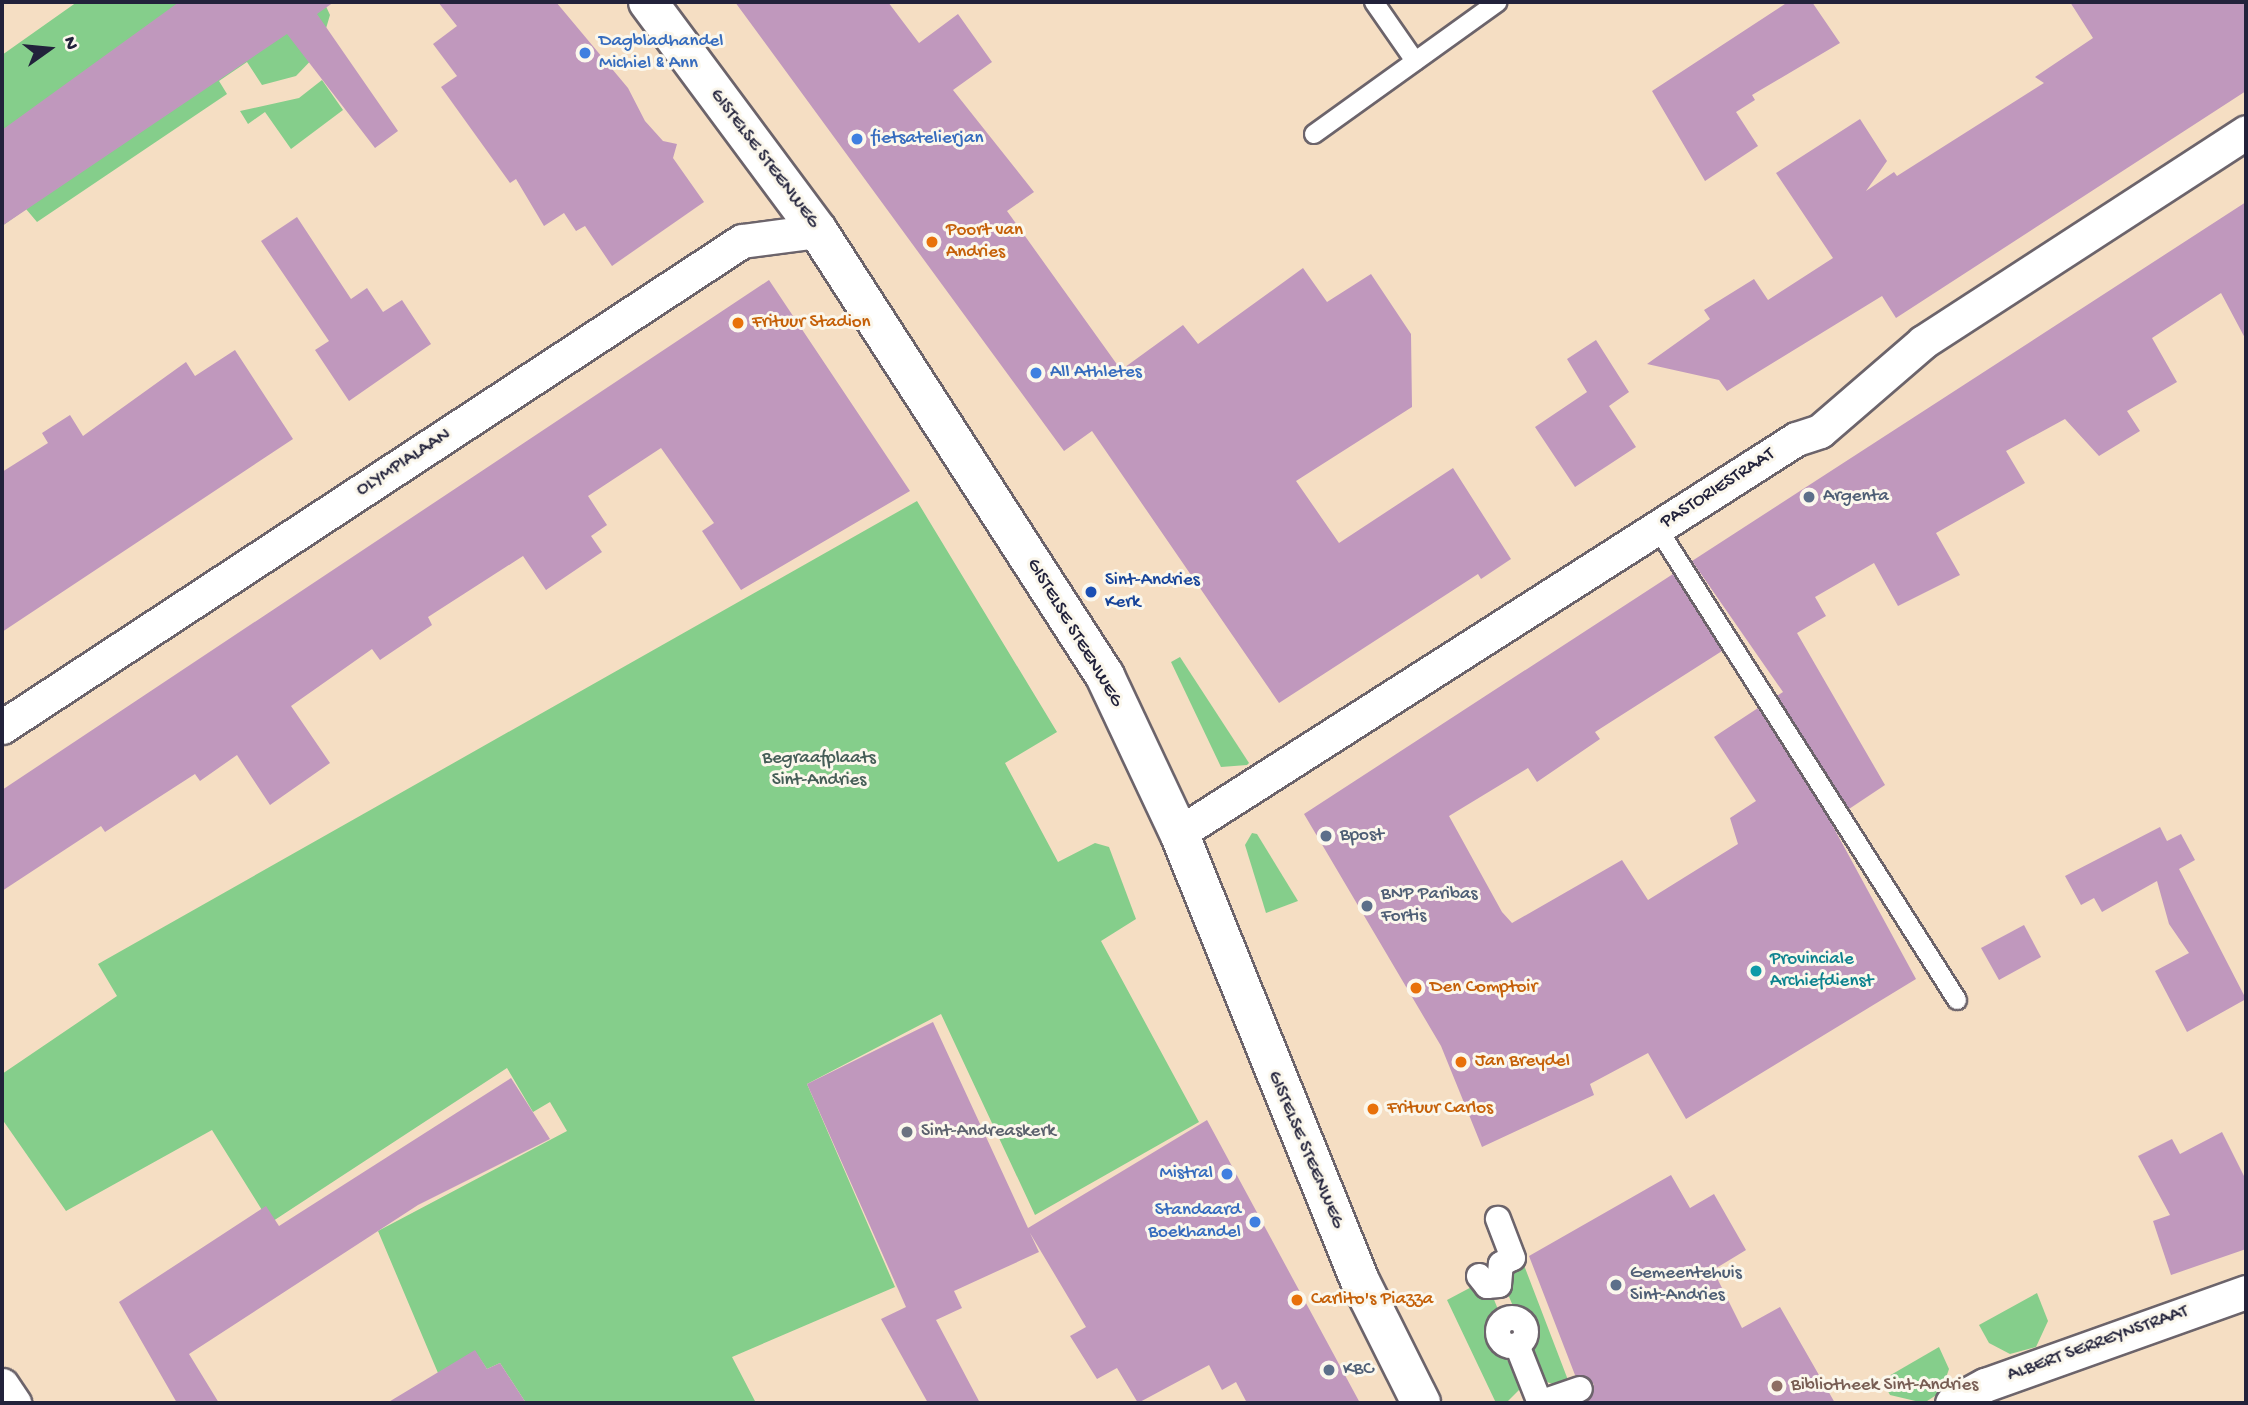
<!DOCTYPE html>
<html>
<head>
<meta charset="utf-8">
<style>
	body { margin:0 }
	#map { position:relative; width:2248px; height:1405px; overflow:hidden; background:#f5dec3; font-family:"Gochi Hand",sans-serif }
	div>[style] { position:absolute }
	.green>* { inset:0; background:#85ce8b }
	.building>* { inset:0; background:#c098bd }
	.roads { filter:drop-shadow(2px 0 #6c646b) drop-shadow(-2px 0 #6c646b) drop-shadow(0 2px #6c646b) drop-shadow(0 -2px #6c646b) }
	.service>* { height:18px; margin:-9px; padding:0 9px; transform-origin:9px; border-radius:9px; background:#fff }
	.pedestrian>* { height:24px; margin:-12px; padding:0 12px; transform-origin:12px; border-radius:12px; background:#fff }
	.pedestrian>.ring { margin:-12px; padding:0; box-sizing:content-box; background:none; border:24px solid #fff; border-radius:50% }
	.minor>* { height:33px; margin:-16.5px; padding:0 16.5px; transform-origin:16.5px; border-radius:16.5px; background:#fff }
	.secondary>* { height:38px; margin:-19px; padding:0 19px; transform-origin:19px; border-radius:19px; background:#fff }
	.dots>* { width:19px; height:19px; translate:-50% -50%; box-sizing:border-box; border:4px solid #fbf7ec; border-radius:50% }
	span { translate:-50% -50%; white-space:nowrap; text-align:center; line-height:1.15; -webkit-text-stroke:6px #fbf7ec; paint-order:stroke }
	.shop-label { font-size:19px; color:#366cbe }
	.left { translate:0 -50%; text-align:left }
	.right { translate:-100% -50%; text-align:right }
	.street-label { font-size:19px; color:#22223b }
	.food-label { font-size:19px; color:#c56008 }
	.service-label { font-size:19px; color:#4e5e75 }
	.transit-label { font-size:19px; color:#164399 }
	.park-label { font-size:19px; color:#455e57 }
	.culture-label { font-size:19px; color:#0d838f }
	.worship-label { font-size:19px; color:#5b616d }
	.education-label { font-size:19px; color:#785e54 }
	.frame { position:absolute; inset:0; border:4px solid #22223b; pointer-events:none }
	.north { position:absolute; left:14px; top:14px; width:70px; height:70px; -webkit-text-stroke:5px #fbf7ec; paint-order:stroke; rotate:75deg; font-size:19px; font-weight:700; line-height:28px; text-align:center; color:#22223b }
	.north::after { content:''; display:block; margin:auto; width:24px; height:32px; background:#22223b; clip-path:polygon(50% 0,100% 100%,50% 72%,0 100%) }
</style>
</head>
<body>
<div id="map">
	<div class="green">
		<div style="clip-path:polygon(77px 2px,324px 2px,330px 15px,319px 52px,296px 76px,262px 85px,247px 62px,219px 81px,227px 94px,37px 222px,26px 209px,2px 226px,2px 55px)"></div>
		<div style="clip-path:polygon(322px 80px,343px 110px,291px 149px,265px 112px,248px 124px,240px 111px,299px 98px)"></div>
		<div style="clip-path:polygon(917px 501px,1057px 732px,1005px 763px,1058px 862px,1095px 843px,1109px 847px,1136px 919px,1101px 941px,1199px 1122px,1035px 1215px,941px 1014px,807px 1084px,895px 1287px,732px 1357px,756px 1403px,526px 1403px,500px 1363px,487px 1369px,475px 1351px,438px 1373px,378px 1231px,567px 1131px,550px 1102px,533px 1112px,507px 1068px,270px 1223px,212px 1130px,66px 1211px,2px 1119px,2px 1074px,117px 996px,98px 964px)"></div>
		<div style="clip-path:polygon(1180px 657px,1249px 763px,1247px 765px,1221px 767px,1171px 662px)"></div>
		<div style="clip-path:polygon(1252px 833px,1257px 834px,1298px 901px,1266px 913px,1245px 845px)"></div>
		<div style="clip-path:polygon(1522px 1260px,1568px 1380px,1555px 1385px,1539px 1379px,1527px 1345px,1532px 1325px,1515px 1311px,1505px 1287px)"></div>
		<div style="clip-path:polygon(1479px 1283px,1491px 1292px,1501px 1317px,1494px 1336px,1522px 1387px,1506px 1403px,1496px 1403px,1447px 1300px)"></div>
		<div style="clip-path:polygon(2037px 1293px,2048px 1321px,2036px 1347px,2010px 1354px,1989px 1343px,1979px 1325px)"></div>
		<div style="clip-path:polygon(1939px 1347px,1949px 1369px,1941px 1392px,1924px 1403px,1890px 1395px,1882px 1380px)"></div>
	</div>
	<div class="building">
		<div style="clip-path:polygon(179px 2px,334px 2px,317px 14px,398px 131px,375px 148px,287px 34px,2px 226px,2px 130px)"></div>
		<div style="clip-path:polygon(438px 2px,556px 2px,628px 88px,645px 121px,663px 141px,677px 144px,673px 158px,704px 202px,612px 266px,585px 226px,576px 231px,564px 213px,544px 226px,516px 179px,510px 183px,441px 87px,457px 76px,433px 44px,457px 26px)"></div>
		<div style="clip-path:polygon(735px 2px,888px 2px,919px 43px,958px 14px,992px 62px,953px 90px,1034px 192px,1007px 211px,1121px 370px,1183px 325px,1198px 344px,1303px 268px,1327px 302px,1371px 274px,1411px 334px,1412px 407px,1296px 481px,1339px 543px,1453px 468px,1511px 559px,1481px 579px,1478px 574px,1279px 703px,1092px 431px,1064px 451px)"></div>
		<div style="clip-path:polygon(1788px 2px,1812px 2px,1840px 43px,1752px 95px,1755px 100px,1736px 112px,1758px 146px,1705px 181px,1652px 91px)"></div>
		<div style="clip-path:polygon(2070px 2px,2246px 2px,2246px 91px,1896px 318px,1882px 296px,1727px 391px,1719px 380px,1647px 364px,1710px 319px,1704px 310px,1754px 279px,1768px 300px,1833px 258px,1776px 173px,1860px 119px,1887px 161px,1866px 191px,1894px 172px,1897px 176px,2044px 83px,2035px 77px,2093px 38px)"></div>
		<div style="clip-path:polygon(2246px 202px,2246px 340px,2221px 293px,2152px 338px,2177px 382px,2127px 411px,2140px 431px,2099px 456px,2065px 419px,2006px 451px,2025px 483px,1936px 533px,1960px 575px,1898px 606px,1874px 563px,1815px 597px,1826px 616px,1797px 633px,1885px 785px,1849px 809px,1777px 696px,1783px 692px,1692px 561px)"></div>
		<div style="clip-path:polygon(297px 217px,351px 299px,367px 288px,383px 312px,402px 300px,431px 344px,349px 401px,315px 350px,329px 341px,261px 241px)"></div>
		<div style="clip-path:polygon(769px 280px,910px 491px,741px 590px,702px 531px,714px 523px,661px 448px,588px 496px,607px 525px,591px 536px,602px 552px,546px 590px,523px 556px,428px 617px,432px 625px,380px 660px,372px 649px,291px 706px,330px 763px,270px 805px,237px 755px,200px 781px,195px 774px,105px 832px,101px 826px,2px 891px,2px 790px)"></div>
		<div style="clip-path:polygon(1596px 340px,1629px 392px,1609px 406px,1636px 447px,1575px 487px,1535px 427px,1587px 392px,1567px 359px)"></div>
		<div style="clip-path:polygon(235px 350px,293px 439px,2px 632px,2px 472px,48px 443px,42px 433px,70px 415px,83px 436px,186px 362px,195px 376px)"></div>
		<div style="clip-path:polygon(1673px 574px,1722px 651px,1595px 732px,1600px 739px,1537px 782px,1528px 768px,1449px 816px,1502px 912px,1512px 923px,1622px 860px,1648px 900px,1738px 844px,1730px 818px,1756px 801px,1714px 737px,1758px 708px,1830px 821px,1916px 979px,1686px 1119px,1648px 1053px,1590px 1084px,1594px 1095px,1482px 1147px,1441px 1046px,1304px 814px)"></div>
		<div style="clip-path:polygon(2160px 827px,2167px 841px,2181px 834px,2195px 860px,2179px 869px,2246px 999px,2187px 1032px,2155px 971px,2189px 953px,2169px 924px,2157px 881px,2102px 912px,2094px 898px,2081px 905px,2065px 876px)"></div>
		<div style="clip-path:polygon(2024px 925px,2041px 957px,1999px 980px,1981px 948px)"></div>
		<div style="clip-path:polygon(933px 1022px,1028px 1228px,1207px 1120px,1360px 1403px,1247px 1403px,1236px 1382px,1222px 1390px,1209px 1365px,1138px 1403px,1117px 1368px,1097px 1379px,1070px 1336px,1086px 1327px,1030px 1233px,1039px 1252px,954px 1291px,962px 1308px,936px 1320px,980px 1403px,928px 1403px,881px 1319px,906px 1307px,807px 1084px)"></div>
		<div style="clip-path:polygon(511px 1078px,550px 1139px,418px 1205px,189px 1354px,219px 1403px,177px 1403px,119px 1302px,266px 1206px,279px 1226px)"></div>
		<div style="clip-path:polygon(2222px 1132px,2246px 1180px,2246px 1249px,2171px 1275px,2153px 1221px,2170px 1215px,2138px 1156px,2172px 1139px,2180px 1154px)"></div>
		<div style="clip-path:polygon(1671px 1175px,1690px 1208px,1714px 1194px,1746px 1250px,1713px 1270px,1742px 1328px,1780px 1307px,1835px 1403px,1586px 1403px,1594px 1384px,1575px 1375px,1529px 1256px)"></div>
		<div style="clip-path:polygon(475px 1350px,487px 1369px,500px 1363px,526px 1403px,387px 1403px)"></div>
	</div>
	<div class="roads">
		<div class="service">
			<div style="left:1374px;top:2px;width:72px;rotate:55.2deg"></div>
			<div style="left:1314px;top:134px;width:226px;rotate:-35.7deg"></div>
			<div style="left:1658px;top:529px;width:558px;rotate:57.59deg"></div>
		</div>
		<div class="pedestrian">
			<div style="left:1479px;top:1276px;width:13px;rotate:51deg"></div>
			<div style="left:1487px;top:1286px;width:12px;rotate:-5deg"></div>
			<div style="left:1499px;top:1285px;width:21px;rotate:-85deg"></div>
			<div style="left:1501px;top:1264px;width:13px;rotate:-27deg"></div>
			<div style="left:1513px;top:1258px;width:42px;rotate:-111deg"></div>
			<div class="ring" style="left:1498px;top:1318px;width:4px;height:4px"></div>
			<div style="left:1517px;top:1345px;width:62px;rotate:68.4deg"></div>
			<div style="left:1539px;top:1403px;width:43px;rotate:-18.9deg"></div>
		</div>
		<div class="minor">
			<div style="left:2px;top:727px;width:885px;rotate:-33.3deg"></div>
			<div style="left:742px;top:241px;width:77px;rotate:-7.5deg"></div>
			<div style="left:1179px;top:833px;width:732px;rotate:-32.56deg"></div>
			<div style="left:1796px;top:439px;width:25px;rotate:-18deg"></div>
			<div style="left:1820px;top:431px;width:136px;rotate:-40.8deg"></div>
			<div style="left:1923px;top:342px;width:385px;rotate:-33deg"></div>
			<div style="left:2px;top:1385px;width:22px;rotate:56deg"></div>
			<div style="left:1952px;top:1403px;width:38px;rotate:-29deg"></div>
			<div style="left:1985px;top:1385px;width:277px;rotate:-19.6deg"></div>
		</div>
		<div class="secondary">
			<div style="left:648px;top:2px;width:285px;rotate:53.4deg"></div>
			<div style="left:818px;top:231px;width:530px;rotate:57.18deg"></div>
			<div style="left:1105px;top:676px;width:174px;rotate:64.8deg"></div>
			<div style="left:1179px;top:833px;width:485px;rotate:68deg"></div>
			<div style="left:1361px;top:1283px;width:134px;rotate:63.4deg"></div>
		</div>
	</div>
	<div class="dots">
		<div style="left:585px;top:53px;background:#3f7fe0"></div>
		<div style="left:857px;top:139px;background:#3f7fe0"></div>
		<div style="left:932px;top:242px;background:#e8710a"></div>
		<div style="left:738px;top:323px;background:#e8710a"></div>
		<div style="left:1036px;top:373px;background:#3f7fe0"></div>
		<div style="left:1809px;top:497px;background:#5c6f8a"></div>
		<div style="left:1091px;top:592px;background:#1a4fb4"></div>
		<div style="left:1326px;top:836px;background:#5c6f8a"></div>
		<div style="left:1367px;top:906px;background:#5c6f8a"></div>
		<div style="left:1756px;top:971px;background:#0f9aa8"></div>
		<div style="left:1416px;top:988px;background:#e8710a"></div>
		<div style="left:1461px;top:1062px;background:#e8710a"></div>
		<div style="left:1373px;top:1109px;background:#e8710a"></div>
		<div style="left:907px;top:1132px;background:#6b7280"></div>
		<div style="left:1227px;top:1174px;background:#3f7fe0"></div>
		<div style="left:1255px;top:1222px;background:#3f7fe0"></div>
		<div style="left:1616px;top:1285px;background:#5c6f8a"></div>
		<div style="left:1297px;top:1300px;background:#e8710a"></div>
		<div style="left:1329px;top:1370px;background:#5c6f8a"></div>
		<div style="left:1777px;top:1386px;background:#8d6e63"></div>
	</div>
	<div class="shop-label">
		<span class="left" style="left:599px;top:53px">Dagbladhandel<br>Michiel &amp; Ann</span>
		<span class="left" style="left:871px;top:139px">fietsatelierjan</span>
		<span class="left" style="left:1050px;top:373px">All Athletes</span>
		<span class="right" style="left:1213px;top:1174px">Mistral</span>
		<span class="right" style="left:1241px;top:1222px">Standaard<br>Boekhandel</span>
	</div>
	<div class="street-label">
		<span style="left:764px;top:159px;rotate:53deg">GISTELSE STEENWEG</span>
		<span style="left:404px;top:463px;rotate:-33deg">OLYMPIALAAN</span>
		<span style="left:1718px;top:489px;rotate:-33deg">PASTORIESTRAAT</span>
		<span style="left:1074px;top:633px;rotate:59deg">GISTELSE STEENWEG</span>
		<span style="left:1305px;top:1150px;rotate:67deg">GISTELSE STEENWEG</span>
		<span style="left:2098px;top:1344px;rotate:-20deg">ALBERT SERREYNSTRAAT</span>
	</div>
	<div class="food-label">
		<span class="left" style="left:946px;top:242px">Poort van<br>Andries</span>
		<span class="left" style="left:752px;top:323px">Frituur Stadion</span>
		<span class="left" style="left:1430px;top:988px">Den Comptoir</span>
		<span class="left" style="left:1475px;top:1062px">Jan Breydel</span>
		<span class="left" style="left:1387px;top:1109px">Frituur Carlos</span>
		<span class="left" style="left:1311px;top:1300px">Carlito's Piazza</span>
	</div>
	<div class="service-label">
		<span class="left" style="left:1823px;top:497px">Argenta</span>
		<span class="left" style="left:1340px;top:836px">Bpost</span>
		<span class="left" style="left:1381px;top:906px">BNP Paribas<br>Fortis</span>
		<span class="left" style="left:1630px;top:1285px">Gemeentehuis<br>Sint-Andries</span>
		<span class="left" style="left:1343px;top:1370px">KBC</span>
	</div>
	<div class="transit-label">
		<span class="left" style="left:1105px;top:592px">Sint-Andries<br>Kerk</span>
	</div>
	<div class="park-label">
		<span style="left:819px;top:770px">Begraafplaats<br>Sint-Andries</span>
	</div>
	<div class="culture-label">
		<span class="left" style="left:1770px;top:971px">Provinciale<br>Archiefdienst</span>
	</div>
	<div class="worship-label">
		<span class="left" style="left:921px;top:1132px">Sint-Andreaskerk</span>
	</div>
	<div class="education-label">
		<span class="left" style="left:1791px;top:1386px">Bibliotheek Sint-Andries</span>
	</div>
	<div class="frame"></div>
	<div class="north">N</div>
</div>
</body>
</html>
